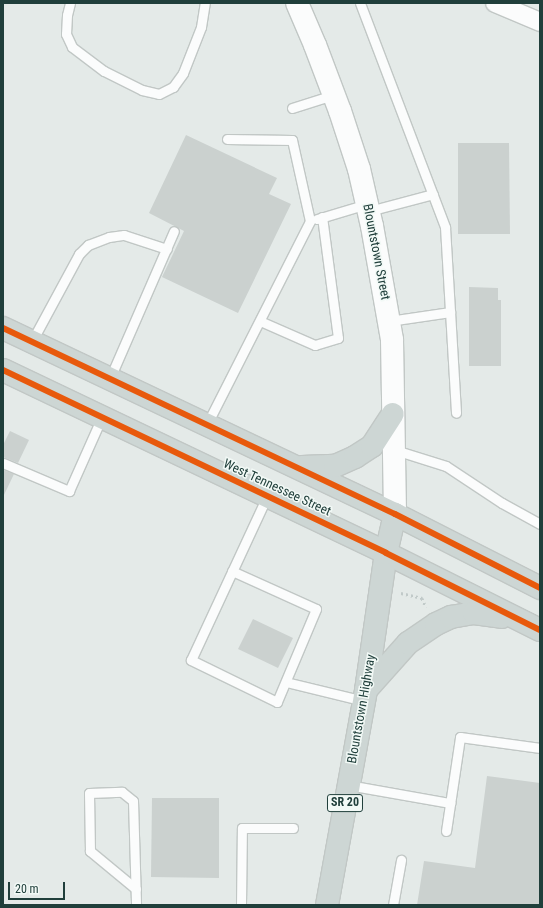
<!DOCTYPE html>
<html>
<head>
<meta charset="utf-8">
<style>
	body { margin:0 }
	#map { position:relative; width:543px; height:908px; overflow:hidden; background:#e4eae8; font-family:"Roboto Condensed",sans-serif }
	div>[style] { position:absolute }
	.building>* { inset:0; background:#cbd1cf }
	.path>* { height:2.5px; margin-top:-1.25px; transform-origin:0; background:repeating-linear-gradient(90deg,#c1cac9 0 2px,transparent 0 5px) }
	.roads { filter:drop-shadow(1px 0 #c1c7c5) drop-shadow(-1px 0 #c1c7c5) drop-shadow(0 1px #c1c7c5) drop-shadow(0 -1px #c1c7c5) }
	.service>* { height:9px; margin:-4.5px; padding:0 4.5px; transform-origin:4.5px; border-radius:4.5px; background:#fbfcfc }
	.minor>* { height:18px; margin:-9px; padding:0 9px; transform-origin:9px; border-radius:9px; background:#fbfcfc }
	.secondary>* { height:22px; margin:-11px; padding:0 11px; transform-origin:11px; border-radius:11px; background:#fbfcfc }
	.primary>* { height:22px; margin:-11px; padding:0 11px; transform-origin:11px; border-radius:11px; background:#cdd6d4 }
	.cycleway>* { height:6px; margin:-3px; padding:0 3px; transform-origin:3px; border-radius:3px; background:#e8590c }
	span { translate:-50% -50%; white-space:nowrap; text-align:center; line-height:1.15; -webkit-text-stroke:3px #f2f9f6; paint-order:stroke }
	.shield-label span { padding:1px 3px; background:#f2f9f6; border:1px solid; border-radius:3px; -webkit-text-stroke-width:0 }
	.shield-label { font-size:12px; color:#203f3b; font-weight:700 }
	.street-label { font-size:13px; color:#203f3b }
	.frame { position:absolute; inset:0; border:4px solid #203f3b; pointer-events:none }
	.scale { position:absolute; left:8px; top:882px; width:57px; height:18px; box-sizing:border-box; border:2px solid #203f3b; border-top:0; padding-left:5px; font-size:12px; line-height:14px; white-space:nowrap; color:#203f3b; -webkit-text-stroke:3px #f2f9f6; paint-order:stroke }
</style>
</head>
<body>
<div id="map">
	<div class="building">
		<div style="clip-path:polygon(186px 135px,277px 178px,269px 194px,291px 204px,238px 313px,162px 277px,184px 231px,149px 213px)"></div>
		<div style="clip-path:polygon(458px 143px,509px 143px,510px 234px,458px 234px)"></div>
		<div style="clip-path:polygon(469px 287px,498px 288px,498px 300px,501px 300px,501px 366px,469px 366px)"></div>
		<div style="clip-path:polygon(10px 431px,29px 440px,18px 463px,3px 457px,3px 445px)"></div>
		<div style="clip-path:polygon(3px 470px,14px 474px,3px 497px)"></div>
		<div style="clip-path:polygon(253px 619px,293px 638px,278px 668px,238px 649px)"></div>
		<div style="clip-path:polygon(487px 776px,540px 783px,540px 905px,417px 905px,424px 861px,475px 868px)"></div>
		<div style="clip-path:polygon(152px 798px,219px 798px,219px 878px,151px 877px)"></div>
	</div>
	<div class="path">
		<div style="left:401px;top:593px;width:22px;rotate:13deg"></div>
		<div style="left:422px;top:598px;width:10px;rotate:66deg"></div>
	</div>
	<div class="roads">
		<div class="service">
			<div style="left:70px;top:3px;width:12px;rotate:104deg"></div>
			<div style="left:67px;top:15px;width:19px;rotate:93deg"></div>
			<div style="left:66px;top:34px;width:14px;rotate:65deg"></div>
			<div style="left:72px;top:47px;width:40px;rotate:37deg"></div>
			<div style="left:104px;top:71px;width:42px;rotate:26.6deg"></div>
			<div style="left:142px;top:90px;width:17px;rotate:13deg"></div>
			<div style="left:159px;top:94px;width:16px;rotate:-27deg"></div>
			<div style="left:173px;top:87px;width:17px;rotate:-54deg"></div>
			<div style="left:183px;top:73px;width:49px;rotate:-68.6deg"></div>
			<div style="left:201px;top:27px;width:24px;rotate:-81deg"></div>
			<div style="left:360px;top:3px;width:240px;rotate:69.2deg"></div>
			<div style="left:445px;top:227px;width:186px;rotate:86.6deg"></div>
			<div style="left:292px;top:108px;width:43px;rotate:-17.6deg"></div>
			<div style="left:369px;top:211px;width:66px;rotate:-14.9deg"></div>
			<div style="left:317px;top:219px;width:52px;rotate:-16.7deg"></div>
			<div style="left:260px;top:321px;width:60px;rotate:23.6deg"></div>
			<div style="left:315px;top:345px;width:24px;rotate:-17deg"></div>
			<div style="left:338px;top:338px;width:122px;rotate:-97.5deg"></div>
			<div style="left:389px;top:321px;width:62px;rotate:-8.4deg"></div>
			<div style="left:32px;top:341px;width:99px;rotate:-61.6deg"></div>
			<div style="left:79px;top:254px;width:13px;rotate:-45deg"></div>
			<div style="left:88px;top:245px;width:22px;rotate:-21deg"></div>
			<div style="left:109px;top:237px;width:15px;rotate:-8deg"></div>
			<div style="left:124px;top:235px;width:45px;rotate:18deg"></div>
			<div style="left:110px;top:378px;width:160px;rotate:-66.5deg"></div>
			<div style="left:207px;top:424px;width:228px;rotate:-63.1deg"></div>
			<div style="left:310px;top:221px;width:83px;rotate:-102.5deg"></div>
			<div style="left:292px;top:140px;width:65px;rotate:-179.1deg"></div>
			<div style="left:395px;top:450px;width:53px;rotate:17.4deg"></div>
			<div style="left:446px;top:466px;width:67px;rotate:33.5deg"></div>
			<div style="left:502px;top:503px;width:43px;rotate:28.9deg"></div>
			<div style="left:3px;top:463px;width:72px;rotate:23deg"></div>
			<div style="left:69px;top:491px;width:81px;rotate:-66deg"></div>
			<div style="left:232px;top:571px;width:92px;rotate:24.3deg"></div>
			<div style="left:316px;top:609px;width:101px;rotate:112.8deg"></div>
			<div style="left:277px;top:702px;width:96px;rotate:-154deg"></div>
			<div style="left:191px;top:660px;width:181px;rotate:-65.1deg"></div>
			<div style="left:286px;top:682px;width:80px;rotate:13.7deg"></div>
			<div style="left:348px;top:785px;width:104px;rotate:10deg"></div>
			<div style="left:446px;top:831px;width:95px;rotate:-81.5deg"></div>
			<div style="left:460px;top:737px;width:81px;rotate:7.8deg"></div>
			<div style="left:136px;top:889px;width:60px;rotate:-140.4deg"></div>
			<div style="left:90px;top:851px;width:58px;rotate:-91deg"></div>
			<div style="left:89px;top:793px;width:33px;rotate:-2deg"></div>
			<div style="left:122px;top:792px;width:14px;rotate:39deg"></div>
			<div style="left:133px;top:801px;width:104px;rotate:88.3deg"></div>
			<div style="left:241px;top:905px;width:77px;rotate:-89.3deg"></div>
			<div style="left:242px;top:828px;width:51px"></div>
			<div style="left:393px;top:905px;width:46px;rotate:-79.9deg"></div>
		</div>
		<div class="minor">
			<div style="left:495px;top:3px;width:49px;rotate:22.9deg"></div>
		</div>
		<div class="secondary">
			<div style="left:297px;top:3px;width:46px;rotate:66.8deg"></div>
			<div style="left:315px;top:45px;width:71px;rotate:69.3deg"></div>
			<div style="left:340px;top:111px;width:61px;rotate:71.9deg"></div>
			<div style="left:359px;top:169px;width:58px;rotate:77.2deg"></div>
			<div style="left:372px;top:226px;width:116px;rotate:80deg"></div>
			<div style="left:392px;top:340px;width:174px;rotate:89deg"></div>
		</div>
		<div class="primary">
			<div style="left:3px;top:328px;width:434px;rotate:25.4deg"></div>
			<div style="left:395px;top:514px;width:163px;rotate:27deg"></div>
			<div style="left:3px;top:370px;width:424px;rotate:25.5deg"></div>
			<div style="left:386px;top:553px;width:172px;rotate:26.6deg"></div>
			<div style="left:302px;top:467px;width:33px;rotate:-2deg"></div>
			<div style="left:335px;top:466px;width:22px;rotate:-24deg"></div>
			<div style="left:355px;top:457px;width:20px;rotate:-33deg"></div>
			<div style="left:372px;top:446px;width:38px;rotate:-57deg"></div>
			<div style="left:366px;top:690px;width:63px;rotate:-48.2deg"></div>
			<div style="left:408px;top:643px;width:34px;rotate:-34deg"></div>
			<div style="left:436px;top:624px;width:17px;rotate:-25deg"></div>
			<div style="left:451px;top:617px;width:23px;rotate:-10deg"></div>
			<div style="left:474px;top:613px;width:28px;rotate:8deg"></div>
			<div style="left:327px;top:905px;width:219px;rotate:-79.7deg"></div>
			<div style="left:366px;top:690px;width:138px;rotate:-81.7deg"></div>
			<div style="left:386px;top:553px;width:40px;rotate:-77deg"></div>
		</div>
	</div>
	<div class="cycleway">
		<div style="left:3px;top:328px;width:434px;rotate:25.4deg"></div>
		<div style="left:395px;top:514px;width:163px;rotate:27deg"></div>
		<div style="left:3px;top:370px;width:424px;rotate:25.5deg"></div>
		<div style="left:386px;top:553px;width:172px;rotate:26.6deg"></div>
	</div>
	<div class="shield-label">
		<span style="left:345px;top:803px">SR 20</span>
	</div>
	<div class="street-label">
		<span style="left:376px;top:252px;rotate:79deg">Blountstown Street</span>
		<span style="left:277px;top:488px;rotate:25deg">West Tennessee Street</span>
		<span style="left:362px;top:709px;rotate:-80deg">Blountstown Highway</span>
	</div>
	<div class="frame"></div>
	<div class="scale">20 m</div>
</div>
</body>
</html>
